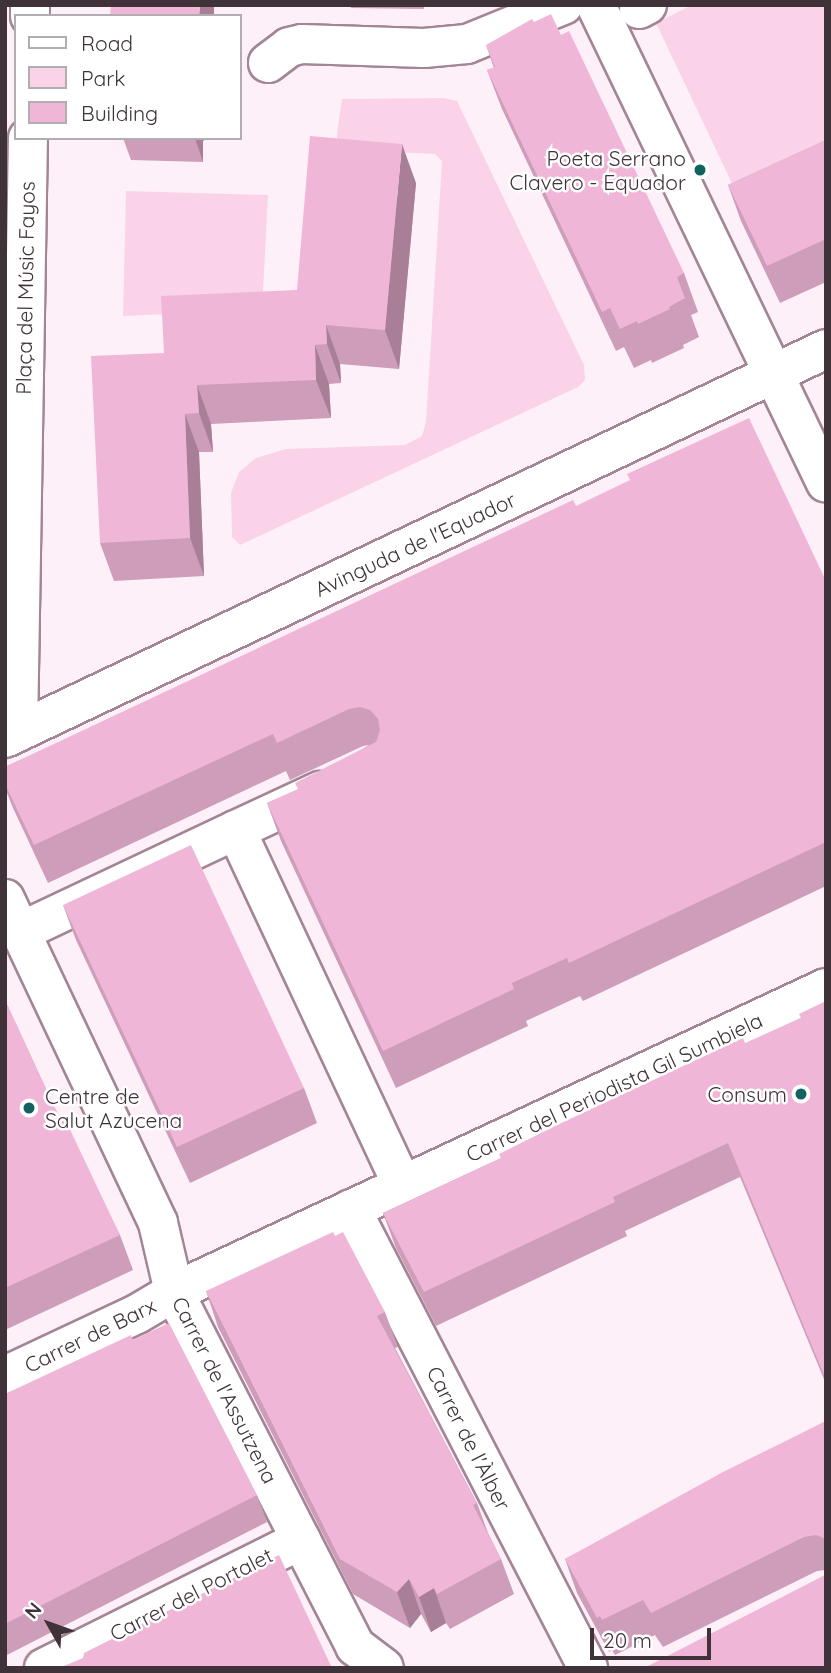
<!DOCTYPE html>
<html>
<head>
<meta charset="utf-8">
<style>
	body { margin:0 }
	#map { position:relative; width:831px; height:1673px; overflow:hidden; background:#fef0f8; font-family:Quicksand,sans-serif }
	div>[style] { position:absolute }
	.green>* { inset:0; background:#fad3e9 }
	.roads { filter:drop-shadow(2px 0 #a38596) drop-shadow(-2px 0 #a38596) drop-shadow(0 2px #a38596) drop-shadow(0 -2px #a38596) }
	.minor>* { height:38px; margin:-19px; padding:0 19px; transform-origin:19px; border-radius:19px; background:#fff }
	.wall>* { inset:0; background:#ce9db9 }
	.shaded-wall>* { inset:0; background:#a87f96 }
	.building>* { inset:0; background:#f0b6d7 }
	.dots>* { width:19px; height:19px; translate:-50% -50%; box-sizing:border-box; border:4px solid #fff; border-radius:50% }
	span { translate:-50% -50%; white-space:nowrap; text-align:center; line-height:1.15; -webkit-text-stroke:5px #fff; paint-order:stroke }
	.poi-label { font-size:21px; color:#3f3239 }
	.right { translate:-100% -50%; text-align:right }
	.left { translate:0 -50%; text-align:left }
	.street-label { font-size:21px; color:#3f3239 }
	.frame { position:absolute; inset:0; border:7px solid #3f3239; pointer-events:none }
	.legend { position:absolute; left:14px; top:14px; width:228px; height:126px; box-sizing:border-box; background:#fff; border:2px solid #b2adb0; margin:0; padding:9px 12px; list-style:none; font-size:21px; color:#3f3239 }
	.legend li { display:flex; align-items:center; gap:14px; height:35px }
	.legend b { width:35px; border:2px solid #b2adb0 }
	.north { position:absolute; left:14px; top:1589px; width:70px; height:70px; -webkit-text-stroke:5px #fff; paint-order:stroke; rotate:310deg; font-size:19px; font-weight:700; line-height:28px; text-align:center; color:#3f3239 }
	.north::after { content:''; display:block; margin:auto; width:24px; height:32px; background:#3f3239; clip-path:polygon(50% 0,100% 100%,50% 72%,0 100%) }
	.scale { position:absolute; left:590px; top:1628px; width:121px; height:32px; box-sizing:border-box; border:4px solid #3f3239; border-top:0; padding-left:9px; font-size:21px; line-height:24px; white-space:nowrap; color:#3f3239; -webkit-text-stroke:5px #fff; paint-order:stroke }
</style>
</head>
<body>
<div id="map">
	<div class="green">
		<div style="clip-path:polygon(692px 5px,826px 5px,826px 154px,738px 196px,656px 23px)"></div>
		<div style="clip-path:polygon(444px 98px,457px 101px,584px 365px,585px 380px,578px 387px,240px 545px,232px 537px,231px 493px,239px 472px,256px 458px,286px 449px,405px 445px,422px 436px,426px 422px,442px 161px,435px 154px,350px 150px,337px 141px,337px 133px,342px 99px)"></div>
		<div style="clip-path:polygon(126px 191px,268px 195px,262px 310px,123px 316px)"></div>
	</div>
	<div class="roads">
		<div class="minor">
			<div style="left:596px;top:5px;width:530px;rotate:64.3deg"></div>
			<div style="left:639px;top:9px;width:9px;rotate:-27deg"></div>
			<div style="left:30px;top:16px;width:11px;rotate:-90deg"></div>
			<div style="left:268px;top:63px;width:26px;rotate:-37deg"></div>
			<div style="left:289px;top:47px;width:13px;rotate:-13deg"></div>
			<div style="left:302px;top:44px;width:122px;rotate:1.9deg"></div>
			<div style="left:424px;top:48px;width:43px;rotate:-5.3deg"></div>
			<div style="left:467px;top:44px;width:104px;rotate:-22.1deg"></div>
			<div style="left:18px;top:732px;width:594px;rotate:-89.04deg"></div>
			<div style="left:5px;top:738px;width:908px;rotate:-25.35deg"></div>
			<div style="left:236px;top:830px;width:93px;rotate:-24.9deg"></div>
			<div style="left:5px;top:899px;width:358px;rotate:64.7deg"></div>
			<div style="left:158px;top:1223px;width:71px;rotate:76.9deg"></div>
			<div style="left:174px;top:1292px;width:398px;rotate:62.9deg"></div>
			<div style="left:355px;top:1646px;width:36px;rotate:37deg"></div>
			<div style="left:20px;top:932px;width:239px;rotate:-25.3deg"></div>
			<div style="left:236px;top:830px;width:392px;rotate:64.9deg"></div>
			<div style="left:351px;top:1209px;width:517px;rotate:62.69deg"></div>
			<div style="left:5px;top:1376px;width:146px;rotate:-25.2deg"></div>
			<div style="left:137px;top:1314px;width:43px;rotate:-30.7deg"></div>
			<div style="left:174px;top:1292px;width:719px;rotate:-25deg"></div>
			<div style="left:44px;top:1668px;width:287px;rotate:-26.5deg"></div>
		</div>
	</div>
	<div class="wall">
		<div style="clip-path:polygon(350px 5px,424px 5px,424px 9px,351px 8px)"></div>
		<div style="clip-path:polygon(486px 45px,684px 273px,698px 312px,691px 315px,699px 337px,683px 345px,684px 348px,652px 363px,651px 360px,634px 368px,624px 347px,616px 351px,502px 109px,487px 70px,494px 68px)"></div>
		<div style="clip-path:polygon(123px 138px,206px 138px,203px 141px,203px 162px,131px 160px)"></div>
		<div style="clip-path:polygon(826px 140px,826px 282px,780px 303px,741px 221px,728px 185px)"></div>
		<div style="clip-path:polygon(416px 183px,399px 369px,340px 364px,341px 383px,329px 384px,331px 418px,211px 424px,213px 452px,199px 452px,204px 576px,114px 581px,100px 543px,164px 353px,297px 290px)"></div>
		<div style="clip-path:polygon(576px 506px,826px 581px,826px 886px,583px 1001px,580px 996px,526px 1021px,528px 1026px,396px 1088px,281px 841px,267px 803px,297px 790px,369px 745px,363px 746px,290px 780px,286px 771px,48px 883px,13px 808px,5px 788px,5px 767px)"></div>
		<div style="clip-path:polygon(63px 905px,304px 1088px,317px 1123px,190px 1183px,76px 940px)"></div>
		<div style="clip-path:polygon(5px 1000px,60px 1119px,120px 1235px,133px 1270px,5px 1330px)"></div>
		<div style="clip-path:polygon(826px 1001px,826px 1384px,740px 1177px,625px 1231px,627px 1236px,436px 1326px,396px 1248px,383px 1213px,801px 1018px)"></div>
		<div style="clip-path:polygon(206px 1291px,385px 1312px,398px 1347px,395px 1348px,477px 1503px,488px 1533px,501px 1559px,514px 1594px,450px 1629px,446px 1623px,431px 1632px,421px 1614px,410px 1628px,353px 1594px,218px 1327px)"></div>
		<div style="clip-path:polygon(133px 1340px,257px 1495px,267px 1522px,5px 1656px,5px 1394px)"></div>
		<div style="clip-path:polygon(826px 1421px,826px 1570px,817px 1571px,663px 1647px,655px 1635px,615px 1655px,612px 1650px,609px 1652px,577px 1593px,565px 1559px)"></div>
	</div>
	<div class="shaded-wall">
		<div style="clip-path:polygon(200px 5px,214px 5px,214px 16px,199px 16px)"></div>
		<div style="clip-path:polygon(195px 138px,206px 138px,203px 141px,203px 162px)"></div>
		<div style="clip-path:polygon(402px 144px,416px 183px,399px 369px,385px 330px)"></div>
		<div style="clip-path:polygon(326px 325px,340px 364px,341px 383px,327px 344px)"></div>
		<div style="clip-path:polygon(315px 345px,329px 384px,331px 418px,316px 380px)"></div>
		<div style="clip-path:polygon(197px 385px,211px 424px,213px 452px,199px 413px)"></div>
		<div style="clip-path:polygon(185px 414px,199px 452px,204px 576px,190px 538px)"></div>
		<div style="clip-path:polygon(409px 1579px,421px 1614px,410px 1628px,397px 1592px)"></div>
		<div style="clip-path:polygon(434px 1588px,446px 1623px,431px 1632px,419px 1597px)"></div>
	</div>
	<div class="building">
		<div style="clip-path:polygon(111px 5px,200px 5px,199px 16px,110px 16px)"></div>
		<div style="clip-path:polygon(551px 14px,561px 35px,569px 31px,684px 273px,677px 277px,685px 298px,669px 307px,670px 309px,638px 324px,637px 321px,620px 329px,610px 308px,602px 312px,487px 70px,495px 67px,486px 45px,532px 19px,534px 22px)"></div>
		<div style="clip-path:polygon(310px 136px,402px 144px,385px 330px,326px 325px,327px 344px,315px 345px,316px 380px,197px 385px,199px 413px,185px 414px,190px 538px,100px 543px,91px 356px,164px 353px,161px 296px,297px 290px)"></div>
		<div style="clip-path:polygon(826px 140px,826px 239px,767px 266px,728px 185px)"></div>
		<div style="clip-path:polygon(749px 418px,826px 581px,826px 842px,569px 963px,567px 958px,512px 983px,514px 989px,383px 1051px,267px 803px,298px 789px,295px 783px,376px 742px,380px 730px,378px 719px,370px 710px,360px 707px,349px 709px,277px 743px,273px 734px,34px 845px,5px 784px,5px 767px,573px 500px,576px 506px,630px 480px,627px 474px)"></div>
		<div style="clip-path:polygon(191px 845px,304px 1088px,177px 1147px,63px 905px)"></div>
		<div style="clip-path:polygon(5px 1000px,60px 1119px,64px 1117px,120px 1235px,5px 1288px)"></div>
		<div style="clip-path:polygon(826px 1001px,826px 1380px,728px 1143px,613px 1197px,615px 1202px,424px 1292px,383px 1213px,501px 1158px,499px 1154px,557px 1125px,743px 1038px,745px 1043px,801px 1018px,799px 1014px)"></div>
		<div style="clip-path:polygon(333px 1232px,335px 1236px,343px 1232px,385px 1312px,377px 1316px,477px 1503px,473px 1505px,501px 1559px,437px 1594px,434px 1588px,419px 1597px,409px 1579px,397px 1592px,340px 1559px,206px 1291px)"></div>
		<div style="clip-path:polygon(169px 1323px,257px 1495px,5px 1624px,5px 1394px,131px 1335px,133px 1340px)"></div>
		<div style="clip-path:polygon(826px 1421px,826px 1539px,816px 1535px,804px 1537px,651px 1613px,643px 1600px,602px 1620px,600px 1616px,597px 1618px,565px 1559px,723px 1472px)"></div>
		<div style="clip-path:polygon(279px 1555px,332px 1668px,59px 1668px,83px 1658px,84px 1653px)"></div>
		<div style="clip-path:polygon(826px 1574px,826px 1668px,644px 1668px,823px 1576px)"></div>
	</div>
	<div class="dots">
		<div style="left:700px;top:170px;background:#116261"></div>
		<div style="left:801px;top:1094px;background:#116261"></div>
		<div style="left:29px;top:1108px;background:#116261"></div>
	</div>
	<div class="poi-label">
		<span class="right" style="left:686px;top:170px">Poeta Serrano<br>Clavero - Equador</span>
		<span class="right" style="left:787px;top:1094px">Consum</span>
		<span class="left" style="left:45px;top:1108px">Centre de<br>Salut Azucena</span>
	</div>
	<div class="street-label">
		<span style="left:25px;top:288px;rotate:-89deg">Plaça del Músic Fayos</span>
		<span style="left:415px;top:544px;rotate:-25deg">Avinguda de l'Equador</span>
		<span style="left:614px;top:1087px;rotate:-25deg">Carrer del Periodista Gil Sumbiela</span>
		<span style="left:90px;top:1335px;rotate:-26deg">Carrer de Barx</span>
		<span style="left:225px;top:1390px;rotate:63deg">Carrer de l'Assutzena</span>
		<span style="left:469px;top:1438px;rotate:63deg">Carrer de l'Àlber</span>
		<span style="left:191px;top:1594px;rotate:-27deg">Carrer del Portalet</span>
	</div>
	<div class="frame"></div>
	<ul class="legend">
	<li><b style="height:9px;background:#fff"></b>Road</li>
	<li><b style="height:19px;background:#fad3e9"></b>Park</li>
	<li><b style="height:19px;background:#f0b6d7"></b>Building</li>
	</ul>
	<div class="north">N</div>
	<div class="scale">20 m</div>
</div>
</body>
</html>
